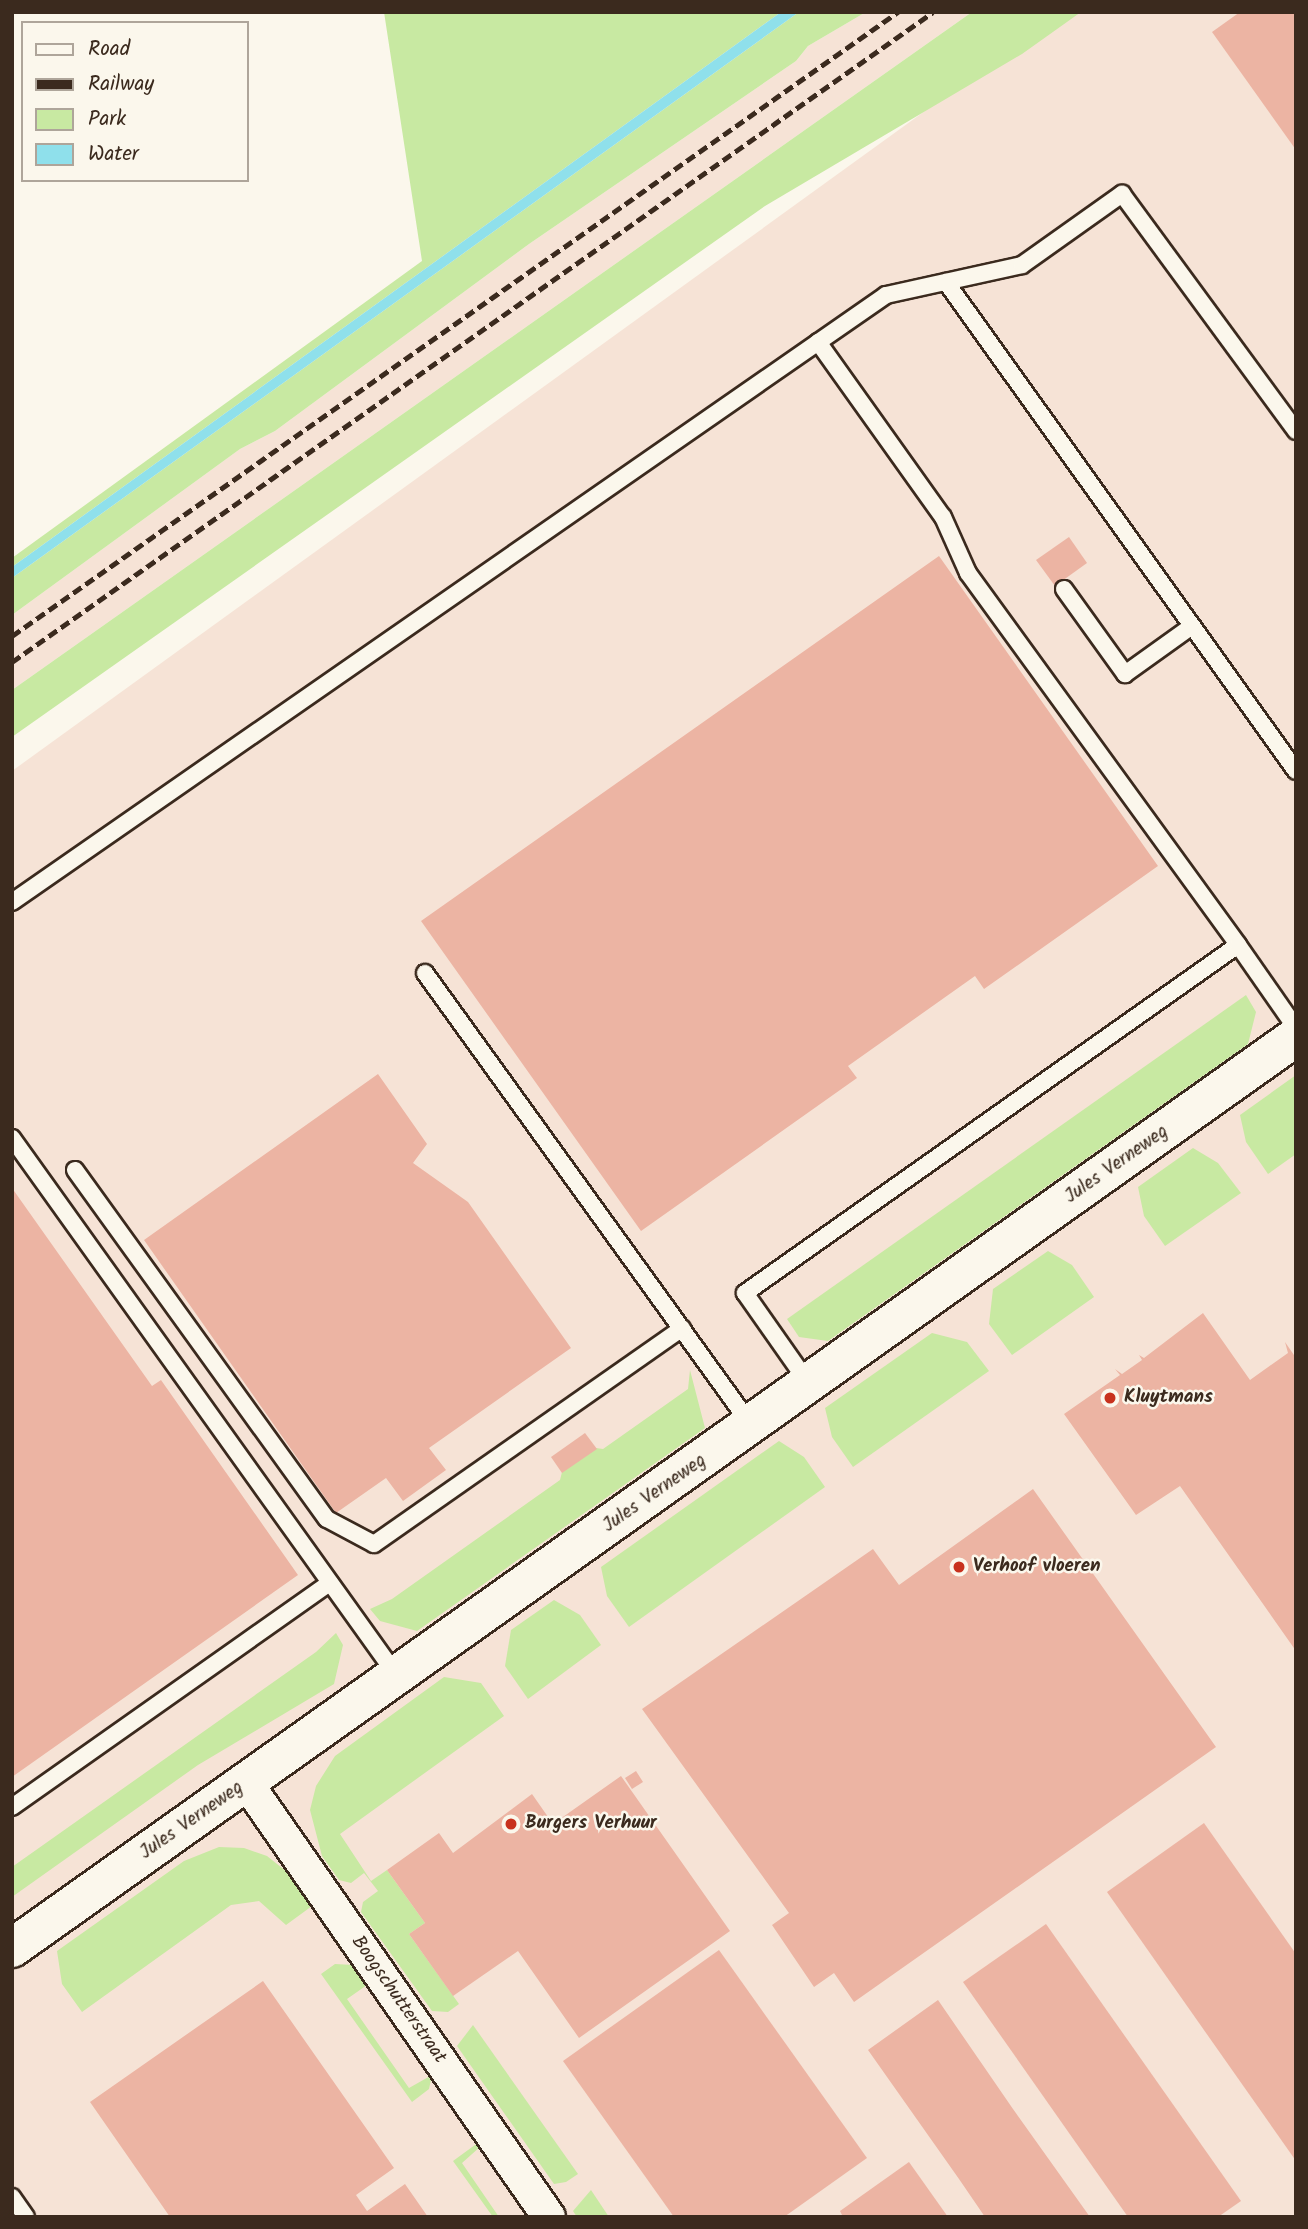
<!DOCTYPE html>
<html>
<head>
<meta charset="utf-8">
<style>
	body { margin:0 }
	#map { position:relative; width:1308px; height:2229px; overflow:hidden; background:#fbf7ec; font-family:Kalam,sans-serif }
	div>[style] { position:absolute }
	.built>* { inset:0; background:#f6e3d6 }
	.green>* { inset:0; background:#c8e9a2 }
	.water>* { inset:0; background:#8fe0eb }
	.building>* { inset:0; background:#ecb4a3 }
	.roads { filter:drop-shadow(2px 0 #3b2a1e) drop-shadow(-2px 0 #3b2a1e) drop-shadow(0 2px #3b2a1e) drop-shadow(0 -2px #3b2a1e) }
	.lane>* { height:16px; margin:-8px; padding:0 8px; transform-origin:8px; border-radius:8px; background:#fbf7ec }
	.street>* { height:32px; margin:-16px; padding:0 16px; transform-origin:16px; border-radius:16px; background:#fbf7ec }
	.secondary>* { height:38px; margin:-19px; padding:0 19px; transform-origin:19px; border-radius:19px; background:#fbf7ec }
	.rail>* { height:5px; margin-top:-2.5px; transform-origin:0; background:repeating-linear-gradient(90deg,#3b2a1e 0 10px,transparent 0 15px) }
	.dots>* { width:19px; height:19px; translate:-50% -50%; box-sizing:border-box; border:4px solid #fbf7ec; border-radius:50% }
	span { translate:-50% -50%; white-space:nowrap; text-align:center; line-height:1.15; -webkit-text-stroke:5px #fbf7ec; paint-order:stroke }
	.street-label { font-size:19px; color:#3b2a1e }
	.poi-label { font-size:19px; color:#3b2a1e; font-weight:700 }
	.left { translate:0 -50%; text-align:left }
	.frame { position:absolute; inset:0; border:14px solid #3b2a1e; pointer-events:none }
	.legend { position:absolute; left:21px; top:21px; width:228px; height:161px; box-sizing:border-box; background:#fbf7ec; border:2px solid #aea59a; margin:0; padding:9px 12px; list-style:none; font-size:21px; color:#3b2a1e }
	.legend li { display:flex; align-items:center; gap:14px; height:35px }
	.legend b { width:35px; border:2px solid #aea59a }
</style>
</head>
<body>
<div id="map">
	<div class="built">
		<div style="clip-path:polygon(866px 12px,972px 12px,12px 690px,12px 615px,240px 449px,275px 431px,529px 244px,796px 61px,808px 46px)"></div>
		<div style="clip-path:polygon(1062px 12px,1296px 12px,1296px 2217px,12px 2217px,12px 771px)"></div>
	</div>
	<div class="green">
		<div style="clip-path:polygon(384px 12px,781px 12px,12px 567px,12px 558px,422px 261px)"></div>
		<div style="clip-path:polygon(799px 12px,866px 12px,808px 46px,796px 61px,529px 244px,275px 431px,240px 449px,12px 615px,12px 578px)"></div>
		<div style="clip-path:polygon(972px 12px,1081px 12px,1022px 54px,765px 206px,12px 737px,12px 690px)"></div>
		<div style="clip-path:polygon(1246px 995px,1256px 1012px,1248px 1044px,828px 1341px,799px 1337px,787px 1319px)"></div>
		<div style="clip-path:polygon(1296px 1075px,1296px 1154px,1268px 1174px,1246px 1142px,1240px 1115px)"></div>
		<div style="clip-path:polygon(1193px 1148px,1218px 1163px,1241px 1193px,1165px 1246px,1144px 1216px,1138px 1187px)"></div>
		<div style="clip-path:polygon(1048px 1251px,1072px 1265px,1094px 1297px,1012px 1355px,989px 1324px,993px 1289px)"></div>
		<div style="clip-path:polygon(932px 1333px,967px 1342px,989px 1371px,853px 1467px,832px 1437px,825px 1408px)"></div>
		<div style="clip-path:polygon(690px 1370px,705px 1428px,417px 1631px,380px 1621px,370px 1609px,392px 1599px,560px 1480px,562px 1472px,596px 1448px,603px 1449px,688px 1389px)"></div>
		<div style="clip-path:polygon(779px 1441px,804px 1457px,825px 1487px,629px 1627px,607px 1596px,601px 1567px)"></div>
		<div style="clip-path:polygon(554px 1600px,580px 1615px,601px 1645px,528px 1699px,505px 1666px,511px 1630px)"></div>
		<div style="clip-path:polygon(336px 1633px,343px 1645px,334px 1684px,198px 1765px,12px 1897px,12px 1867px,316px 1652px)"></div>
		<div style="clip-path:polygon(444px 1677px,481px 1683px,504px 1716px,340px 1834px,371px 1881px,387px 1870px,425px 1923px,409px 1934px,459px 2004px,448px 2012px,432px 2011px,361px 1912px,363px 1902px,378px 1891px,364px 1873px,351px 1883px,339px 1880px,322px 1856px,310px 1810px,316px 1786px,335px 1756px)"></div>
		<div style="clip-path:polygon(219px 1847px,244px 1848px,267px 1856px,287px 1872px,312px 1906px,286px 1925px,259px 1901px,231px 1905px,82px 2012px,62px 1984px,57px 1951px,184px 1861px)"></div>
		<div style="clip-path:polygon(335px 1964px,353px 1965px,367px 1985px,347px 1999px,409px 2088px,432px 2075px,429px 2089px,412px 2102px,321px 1974px)"></div>
		<div style="clip-path:polygon(473px 2025px,578px 2174px,566px 2182px,554px 2184px,457px 2046px)"></div>
		<div style="clip-path:polygon(479px 2142px,481px 2146px,462px 2163px,499px 2217px,493px 2217px,453px 2161px)"></div>
		<div style="clip-path:polygon(591px 2190px,609px 2217px,577px 2217px,573px 2211px)"></div>
	</div>
	<div class="water">
		<div style="clip-path:polygon(781px 12px,799px 12px,12px 578px,12px 567px)"></div>
	</div>
	<div class="building">
		<div style="clip-path:polygon(1240px 12px,1296px 12px,1296px 150px,1212px 32px)"></div>
		<div style="clip-path:polygon(1069px 537px,1087px 563px,1055px 586px,1036px 560px)"></div>
		<div style="clip-path:polygon(939px 556px,1158px 866px,984px 989px,975px 976px,848px 1066px,857px 1078px,641px 1231px,421px 921px)"></div>
		<div style="clip-path:polygon(378px 1074px,427px 1144px,413px 1163px,468px 1202px,571px 1348px,429px 1448px,446px 1470px,403px 1501px,386px 1478px,336px 1513px,144px 1240px)"></div>
		<div style="clip-path:polygon(12px 1188px,152px 1386px,161px 1380px,298px 1575px,12px 1777px)"></div>
		<div style="clip-path:polygon(1203px 1313px,1250px 1380px,1288px 1353px,1285px 1342px,1296px 1358px,1296px 1651px,1180px 1486px,1136px 1515px,1064px 1414px,1120px 1375px,1115px 1369px,1122px 1374px,1142px 1360px,1139px 1355px,1144px 1358px)"></div>
		<div style="clip-path:polygon(585px 1433px,597px 1449px,562px 1473px,551px 1457px)"></div>
		<div style="clip-path:polygon(1033px 1489px,1216px 1747px,854px 2002px,834px 1973px,814px 1987px,772px 1925px,789px 1913px,642px 1709px,873px 1549px,899px 1585px)"></div>
		<div style="clip-path:polygon(636px 1771px,643px 1782px,632px 1789px,625px 1778px)"></div>
		<div style="clip-path:polygon(621px 1776px,730px 1931px,579px 2038px,518px 1951px,453px 1996px,409px 1934px,425px 1923px,387px 1870px,439px 1833px,453px 1853px,532px 1794px,553px 1824px)"></div>
		<div style="clip-path:polygon(1204px 1823px,1296px 1954px,1296px 2161px,1107px 1892px)"></div>
		<div style="clip-path:polygon(1046px 1924px,1241px 2201px,1218px 2217px,1128px 2217px,963px 1982px)"></div>
		<div style="clip-path:polygon(719px 1950px,867px 2158px,784px 2217px,674px 2217px,563px 2061px)"></div>
		<div style="clip-path:polygon(263px 1981px,394px 2168px,356px 2195px,367px 2211px,405px 2184px,428px 2217px,170px 2217px,90px 2102px)"></div>
		<div style="clip-path:polygon(938px 2000px,1013px 2109px,1090px 2217px,985px 2217px,959px 2179px,868px 2050px)"></div>
		<div style="clip-path:polygon(909px 2162px,948px 2217px,843px 2217px,840px 2211px)"></div>
	</div>
	<div class="roads">
		<div class="lane">
			<div style="left:946px;top:282px;width:601px;rotate:54.41deg"></div>
			<div style="left:818px;top:342px;width:215px;rotate:54.5deg"></div>
			<div style="left:943px;top:517px;width:61px;rotate:65.9deg"></div>
			<div style="left:968px;top:573px;width:460px;rotate:54deg"></div>
			<div style="left:1064px;top:589px;width:105px;rotate:54.3deg"></div>
			<div style="left:1125px;top:674px;width:82px;rotate:-35.6deg"></div>
			<div style="left:12px;top:902px;width:1064px;rotate:-34.78deg"></div>
			<div style="left:886px;top:295px;width:139px;rotate:-12.4deg"></div>
			<div style="left:1022px;top:265px;width:123px;rotate:-35.4deg"></div>
			<div style="left:1122px;top:194px;width:294px;rotate:53.7deg"></div>
			<div style="left:425px;top:973px;width:557px;rotate:54.2deg"></div>
			<div style="left:12px;top:1138px;width:662px;rotate:54.41deg"></div>
			<div style="left:75px;top:1170px;width:430px;rotate:54.2deg"></div>
			<div style="left:327px;top:1519px;width:53px;rotate:28deg"></div>
			<div style="left:374px;top:1544px;width:376px;rotate:-35deg"></div>
			<div style="left:809px;top:1384px;width:111px;rotate:-125.1deg"></div>
			<div style="left:745px;top:1293px;width:603px;rotate:-35.22deg"></div>
			<div style="left:1238px;top:945px;width:101px;rotate:55.1deg"></div>
			<div style="left:12px;top:1807px;width:389px;rotate:-35.2deg"></div>
			<div style="left:12px;top:2197px;width:24px;rotate:55deg"></div>
		</div>
		<div class="street">
			<div style="left:246px;top:1782px;width:530px;rotate:55.14deg"></div>
		</div>
		<div class="secondary">
			<div style="left:12px;top:1948px;width:1574px;rotate:-35.36deg"></div>
		</div>
	</div>
	<div class="rail">
		<div style="left:12px;top:636px;width:1084px;rotate:-35.16deg"></div>
		<div style="left:12px;top:662px;width:1127px;rotate:-35.21deg"></div>
	</div>
	<div class="dots">
		<div style="left:1110px;top:1398px;background:#c8321e"></div>
		<div style="left:959px;top:1567px;background:#c8321e"></div>
		<div style="left:511px;top:1824px;background:#c8321e"></div>
	</div>
	<div class="street-label">
		<span style="left:1117px;top:1165px;rotate:-35deg">Jules Verneweg</span>
		<span style="left:655px;top:1494px;rotate:-35deg">Jules Verneweg</span>
		<span style="left:192px;top:1821px;rotate:-35deg">Jules Verneweg</span>
		<span style="left:398px;top:2000px;rotate:55deg">Boogschutterstraat</span>
	</div>
	<div class="poi-label">
		<span class="left" style="left:1124px;top:1398px">Kluytmans</span>
		<span class="left" style="left:973px;top:1567px">Verhoof vloeren</span>
		<span class="left" style="left:525px;top:1824px">Burgers Verhuur</span>
	</div>
	<div class="frame"></div>
	<ul class="legend">
	<li><b style="height:9px;background:#fbf7ec"></b>Road</li>
	<li><b style="height:9px;background:#3b2a1e"></b>Railway</li>
	<li><b style="height:19px;background:#c8e9a2"></b>Park</li>
	<li><b style="height:19px;background:#8fe0eb"></b>Water</li>
	</ul>
</div>
</body>
</html>
